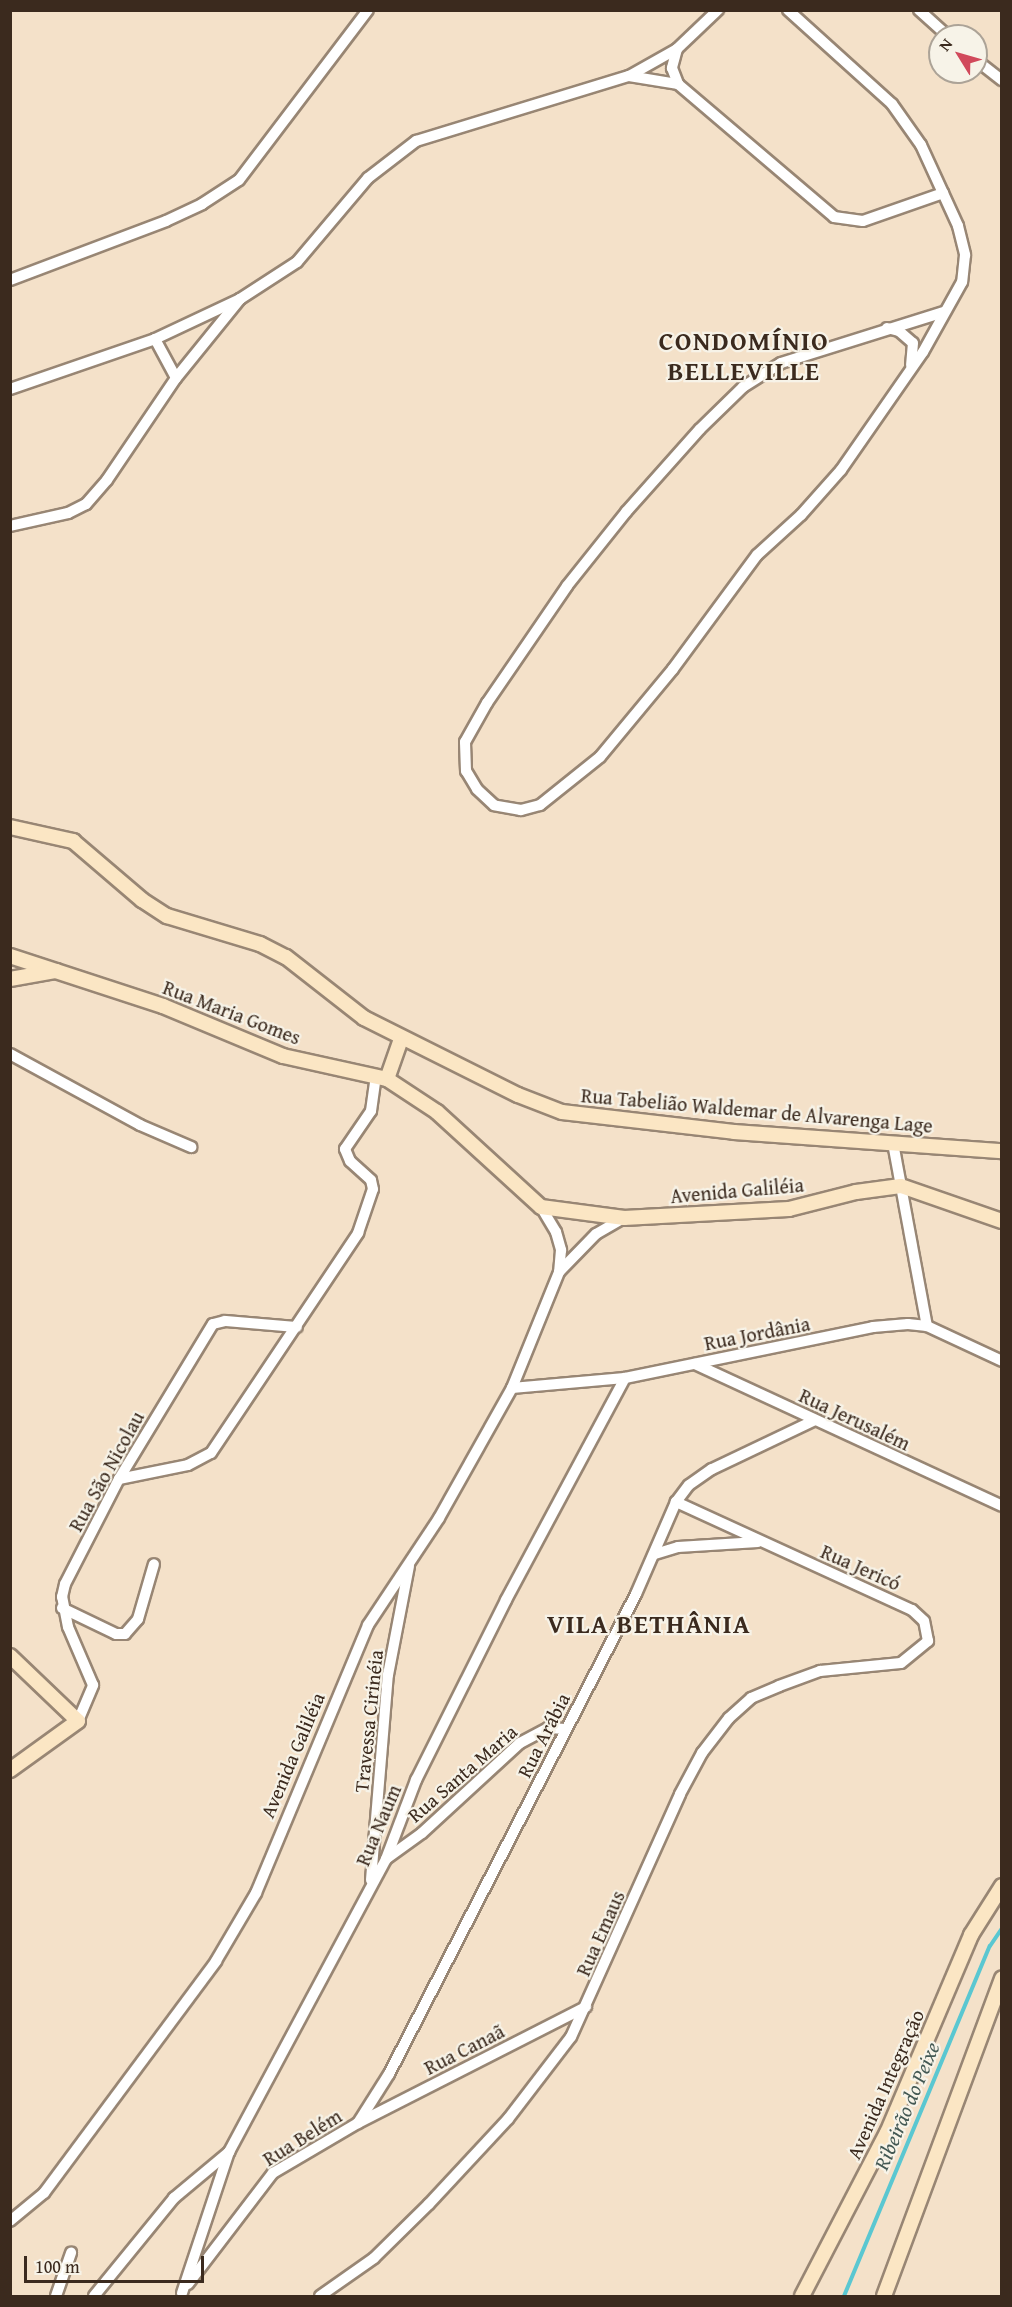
<!DOCTYPE html>
<html>
<head>
<meta charset="utf-8">
<style>
	body { margin:0 }
	#map { position:relative; width:1012px; height:2307px; overflow:hidden; background:#f4e1c9; font-family:"Gentium Book Plus",serif }
	div>[style] { position:absolute }
	.stream>* { height:4px; margin:-2px; padding:0 2px; transform-origin:2px; border-radius:2px; background:#5ac7d1 }
	.roads { filter:drop-shadow(2px 0 #988674) drop-shadow(-2px 0 #988674) drop-shadow(0 2px #988674) drop-shadow(0 -2px #988674) }
	.street>* { height:10px; margin:-5px; padding:0 5px; transform-origin:5px; border-radius:5px; background:#fff }
	.secondary>* { height:14px; margin:-7px; padding:0 7px; transform-origin:7px; border-radius:7px; background:#fbe6c4 }
	span { translate:-50% -50%; white-space:nowrap; text-align:center; line-height:1.15; -webkit-text-stroke:4.5px #f7f3e8; paint-order:stroke }
	.street-label { font-size:20px; color:#3b2a1e }
	.water-label { font-size:21px; color:#445954; font-style:italic }
	.district-label { font-size:26px; color:#3b2a1e; font-weight:700; letter-spacing:1.5px }
	.frame { position:absolute; inset:0; border:12px solid #3b2a1e; pointer-events:none }
	.north { position:absolute; left:928px; top:24px; width:60px; height:60px; box-sizing:border-box; background:#f7f3e8; border:2px solid #aca397; border-radius:50%; rotate:307deg; font-size:16px; font-weight:700; line-height:24px; text-align:center; color:#3b2a1e }
	.north::after { content:''; display:block; margin:auto; width:21px; height:27px; background:#d1495b; clip-path:polygon(50% 0,100% 100%,50% 72%,0 100%) }
	.scale { position:absolute; left:24px; top:2256px; width:180px; height:27px; box-sizing:border-box; border:3px solid #3b2a1e; border-top:0; padding-left:8px; font-size:18px; line-height:21px; white-space:nowrap; color:#3b2a1e; -webkit-text-stroke:4px #f7f3e8; paint-order:stroke }
</style>
</head>
<body>
<div id="map">
	<div class="stream">
		<div style="left:844px;top:2296px;width:379px;rotate:-67.4deg"></div>
		<div style="left:990px;top:1946px;width:22px;rotate:-56deg"></div>
	</div>
	<div class="roads">
		<div class="street">
			<div style="left:788px;top:10px;width:140px;rotate:42.1deg"></div>
			<div style="left:892px;top:104px;width:50px;rotate:54.7deg"></div>
			<div style="left:921px;top:145px;width:89px;rotate:65.4deg"></div>
			<div style="left:958px;top:226px;width:30px;rotate:76deg"></div>
			<div style="left:965px;top:255px;width:27px;rotate:96deg"></div>
			<div style="left:962px;top:282px;width:80px;rotate:119.1deg"></div>
			<div style="left:923px;top:352px;width:144px;rotate:124.8deg"></div>
			<div style="left:841px;top:470px;width:60px;rotate:131.6deg"></div>
			<div style="left:801px;top:515px;width:59px;rotate:137.7deg"></div>
			<div style="left:757px;top:555px;width:142px;rotate:126.4deg"></div>
			<div style="left:673px;top:669px;width:114px;rotate:129.7deg"></div>
			<div style="left:600px;top:757px;width:77px;rotate:141.3deg"></div>
			<div style="left:540px;top:805px;width:20px;rotate:165deg"></div>
			<div style="left:521px;top:810px;width:27px;rotate:-170deg"></div>
			<div style="left:494px;top:805px;width:23px;rotate:-137deg"></div>
			<div style="left:477px;top:789px;width:21px;rotate:-121deg"></div>
			<div style="left:466px;top:771px;width:29px;rotate:-92deg"></div>
			<div style="left:465px;top:742px;width:45px;rotate:-60.6deg"></div>
			<div style="left:487px;top:703px;width:142px;rotate:-55.6deg"></div>
			<div style="left:567px;top:586px;width:95px;rotate:-51.4deg"></div>
			<div style="left:626px;top:512px;width:111px;rotate:-48.3deg"></div>
			<div style="left:700px;top:429px;width:60px;rotate:-44.3deg"></div>
			<div style="left:743px;top:387px;width:45px;rotate:-32.3deg"></div>
			<div style="left:781px;top:363px;width:171px;rotate:-17.4deg"></div>
			<div style="left:919px;top:10px;width:39px;rotate:42deg"></div>
			<div style="left:677px;top:49px;width:20px;rotate:105deg"></div>
			<div style="left:672px;top:68px;width:17px;rotate:69deg"></div>
			<div style="left:976px;top:60px;width:33px;rotate:38deg"></div>
			<div style="left:629px;top:76px;width:50px;rotate:9.3deg"></div>
			<div style="left:678px;top:84px;width:205px;rotate:40.4deg"></div>
			<div style="left:834px;top:217px;width:29px;rotate:8deg"></div>
			<div style="left:863px;top:221px;width:85px;rotate:-19.3deg"></div>
			<div style="left:10px;top:280px;width:167px;rotate:-20.7deg"></div>
			<div style="left:166px;top:221px;width:40px;rotate:-25deg"></div>
			<div style="left:202px;top:204px;width:44px;rotate:-33deg"></div>
			<div style="left:239px;top:180px;width:213px;rotate:-52.8deg"></div>
			<div style="left:240px;top:299px;width:68px;rotate:-33deg"></div>
			<div style="left:297px;top:262px;width:110px;rotate:-49.8deg"></div>
			<div style="left:368px;top:178px;width:61px;rotate:-37.6deg"></div>
			<div style="left:416px;top:141px;width:223px;rotate:-17deg"></div>
			<div style="left:629px;top:76px;width:55px;rotate:-29.4deg"></div>
			<div style="left:677px;top:49px;width:57px;rotate:-43.6deg"></div>
			<div style="left:887px;top:328px;width:12px;rotate:14deg"></div>
			<div style="left:899px;top:331px;width:18px;rotate:41deg"></div>
			<div style="left:913px;top:343px;width:22px;rotate:95deg"></div>
			<div style="left:155px;top:339px;width:44px;rotate:61.7deg"></div>
			<div style="left:10px;top:389px;width:153px;rotate:-19deg"></div>
			<div style="left:155px;top:339px;width:94px;rotate:-25.2deg"></div>
			<div style="left:240px;top:299px;width:102px;rotate:129deg"></div>
			<div style="left:176px;top:378px;width:123px;rotate:124.1deg"></div>
			<div style="left:107px;top:480px;width:32px;rotate:131deg"></div>
			<div style="left:86px;top:504px;width:20px;rotate:153deg"></div>
			<div style="left:68px;top:513px;width:59px;rotate:167.4deg"></div>
			<div style="left:10px;top:1054px;width:148px;rotate:28.6deg"></div>
			<div style="left:140px;top:1125px;width:56px;rotate:23.3deg"></div>
			<div style="left:893px;top:1143px;width:186px;rotate:79.5deg"></div>
			<div style="left:541px;top:1207px;width:29px;rotate:59deg"></div>
			<div style="left:556px;top:1232px;width:19px;rotate:74deg"></div>
			<div style="left:561px;top:1250px;width:21px;rotate:95deg"></div>
			<div style="left:695px;top:1364px;width:338px;rotate:24.8deg"></div>
			<div style="left:512px;top:1388px;width:113px;rotate:-5.1deg"></div>
			<div style="left:625px;top:1378px;width:253px;rotate:-11.6deg"></div>
			<div style="left:873px;top:1327px;width:35px;rotate:-5deg"></div>
			<div style="left:908px;top:1324px;width:19px;rotate:6deg"></div>
			<div style="left:927px;top:1326px;width:83px;rotate:25deg"></div>
			<div style="left:119px;top:1479px;width:70px;rotate:-11.5deg"></div>
			<div style="left:188px;top:1465px;width:26px;rotate:-28deg"></div>
			<div style="left:211px;top:1453px;width:265px;rotate:-56.2deg"></div>
			<div style="left:358px;top:1233px;width:46px;rotate:-71.2deg"></div>
			<div style="left:373px;top:1189px;width:9px;rotate:-103deg"></div>
			<div style="left:371px;top:1180px;width:28px;rotate:-138deg"></div>
			<div style="left:350px;top:1161px;width:13px;rotate:-113deg"></div>
			<div style="left:345px;top:1149px;width:46px;rotate:-55.6deg"></div>
			<div style="left:371px;top:1111px;width:34px;rotate:-82deg"></div>
			<div style="left:655px;top:1554px;width:24px;rotate:-17deg"></div>
			<div style="left:678px;top:1547px;width:80px;rotate:-3.6deg"></div>
			<div style="left:62px;top:1608px;width:60px;rotate:25.7deg"></div>
			<div style="left:116px;top:1634px;width:9px"></div>
			<div style="left:125px;top:1634px;width:20px;rotate:-49deg"></div>
			<div style="left:138px;top:1619px;width:57px;rotate:-73.8deg"></div>
			<div style="left:78px;top:1721px;width:39px;rotate:-67deg"></div>
			<div style="left:93px;top:1685px;width:63px;rotate:-113.3deg"></div>
			<div style="left:68px;top:1627px;width:31px;rotate:-101deg"></div>
			<div style="left:62px;top:1597px;width:13px;rotate:-77deg"></div>
			<div style="left:65px;top:1584px;width:118px;rotate:-62.8deg"></div>
			<div style="left:119px;top:1479px;width:181px;rotate:-58.8deg"></div>
			<div style="left:213px;top:1324px;width:12px;rotate:-14deg"></div>
			<div style="left:225px;top:1321px;width:72px;rotate:4.8deg"></div>
			<div style="left:386px;top:1859px;width:44px;rotate:-35.8deg"></div>
			<div style="left:422px;top:1833px;width:133px;rotate:-42.6deg"></div>
			<div style="left:520px;top:1743px;width:32px;rotate:-28deg"></div>
			<div style="left:548px;top:1728px;width:18px;rotate:3deg"></div>
			<div style="left:371px;top:1880px;width:206px;rotate:-85.3deg"></div>
			<div style="left:388px;top:1675px;width:111px;rotate:-79.1deg"></div>
			<div style="left:358px;top:2123px;width:58px;rotate:-57.7deg"></div>
			<div style="left:389px;top:2074px;width:540px;rotate:-62.77deg"></div>
			<div style="left:636px;top:1594px;width:100px;rotate:-66.5deg"></div>
			<div style="left:676px;top:1502px;width:21px;rotate:-53deg"></div>
			<div style="left:689px;top:1485px;width:28px;rotate:-35deg"></div>
			<div style="left:712px;top:1469px;width:112px;rotate:-25.4deg"></div>
			<div style="left:10px;top:2221px;width:44px;rotate:-39.5deg"></div>
			<div style="left:44px;top:2193px;width:289px;rotate:-53.4deg"></div>
			<div style="left:216px;top:1961px;width:79px;rotate:-59.5deg"></div>
			<div style="left:256px;top:1893px;width:290px;rotate:-67.3deg"></div>
			<div style="left:368px;top:1625px;width:128px;rotate:-56.4deg"></div>
			<div style="left:439px;top:1518px;width:149px;rotate:-60.7deg"></div>
			<div style="left:512px;top:1388px;width:125px;rotate:-67.9deg"></div>
			<div style="left:559px;top:1272px;width:53px;rotate:-45.8deg"></div>
			<div style="left:596px;top:1234px;width:32px;rotate:-30deg"></div>
			<div style="left:188px;top:2284px;width:140px;rotate:-52.6deg"></div>
			<div style="left:273px;top:2173px;width:99px;rotate:-30.5deg"></div>
			<div style="left:358px;top:2123px;width:256px;rotate:-27deg"></div>
			<div style="left:182px;top:2293px;width:149px;rotate:-71.6deg"></div>
			<div style="left:229px;top:2152px;width:332px;rotate:-61.8deg"></div>
			<div style="left:386px;top:1859px;width:85px;rotate:-69.2deg"></div>
			<div style="left:416px;top:1780px;width:201px;rotate:-63.4deg"></div>
			<div style="left:506px;top:1600px;width:252px;rotate:-61.8deg"></div>
			<div style="left:56px;top:2296px;width:46px;rotate:-70.8deg"></div>
			<div style="left:94px;top:2296px;width:127px;rotate:-50.8deg"></div>
			<div style="left:174px;top:2198px;width:72px;rotate:-39.9deg"></div>
			<div style="left:320px;top:2296px;width:66px;rotate:-35.1deg"></div>
			<div style="left:374px;top:2258px;width:77px;rotate:-44.5deg"></div>
			<div style="left:429px;top:2204px;width:116px;rotate:-47.1deg"></div>
			<div style="left:508px;top:2119px;width:103px;rotate:-52.5deg"></div>
			<div style="left:571px;top:2037px;width:266px;rotate:-65.8deg"></div>
			<div style="left:680px;top:1794px;width:47px;rotate:-61.8deg"></div>
			<div style="left:702px;top:1753px;width:44px;rotate:-52.4deg"></div>
			<div style="left:729px;top:1718px;width:30px;rotate:-42deg"></div>
			<div style="left:751px;top:1698px;width:30px;rotate:-23deg"></div>
			<div style="left:779px;top:1686px;width:44px;rotate:-20.1deg"></div>
			<div style="left:820px;top:1671px;width:81px;rotate:-5.6deg"></div>
			<div style="left:901px;top:1663px;width:35px;rotate:-39deg"></div>
			<div style="left:928px;top:1641px;width:20px;rotate:-101deg"></div>
			<div style="left:924px;top:1621px;width:16px;rotate:-137deg"></div>
			<div style="left:912px;top:1610px;width:260px;rotate:-155.4deg"></div>
		</div>
		<div class="secondary">
			<div style="left:10px;top:827px;width:65px;rotate:12.5deg"></div>
			<div style="left:73px;top:841px;width:91px;rotate:40.5deg"></div>
			<div style="left:142px;top:900px;width:30px;rotate:33deg"></div>
			<div style="left:167px;top:916px;width:97px;rotate:16.8deg"></div>
			<div style="left:260px;top:944px;width:29px;rotate:27deg"></div>
			<div style="left:286px;top:957px;width:99px;rotate:38deg"></div>
			<div style="left:364px;top:1018px;width:172px;rotate:26.6deg"></div>
			<div style="left:518px;top:1095px;width:47px;rotate:21.1deg"></div>
			<div style="left:562px;top:1112px;width:173px;rotate:6.6deg"></div>
			<div style="left:734px;top:1132px;width:269px;rotate:4.1deg"></div>
			<div style="left:10px;top:956px;width:161px;rotate:18.1deg"></div>
			<div style="left:163px;top:1006px;width:130px;rotate:22.6deg"></div>
			<div style="left:283px;top:1056px;width:107px;rotate:12.5deg"></div>
			<div style="left:387px;top:1079px;width:60px;rotate:33.4deg"></div>
			<div style="left:437px;top:1112px;width:141px;rotate:42.4deg"></div>
			<div style="left:541px;top:1207px;width:84px;rotate:7.5deg"></div>
			<div style="left:624px;top:1218px;width:165px;rotate:-3.1deg"></div>
			<div style="left:789px;top:1209px;width:69px;rotate:-14.2deg"></div>
			<div style="left:856px;top:1192px;width:45px;rotate:-7.6deg"></div>
			<div style="left:901px;top:1186px;width:107px;rotate:19.1deg"></div>
			<div style="left:10px;top:979px;width:47px;rotate:-9.9deg"></div>
			<div style="left:387px;top:1079px;width:42px;rotate:-70.7deg"></div>
			<div style="left:10px;top:1656px;width:94px;rotate:43.7deg"></div>
			<div style="left:78px;top:1721px;width:84px;rotate:144.2deg"></div>
			<div style="left:802px;top:2296px;width:184px;rotate:-62.5deg"></div>
			<div style="left:887px;top:2133px;width:215px;rotate:-67deg"></div>
			<div style="left:971px;top:1935px;width:58px;rotate:-57.7deg"></div>
			<div style="left:884px;top:2296px;width:339px;rotate:-69.6deg"></div>
		</div>
	</div>
	<div class="street-label">
		<span style="left:232px;top:1012px;rotate:21deg">Rua Maria Gomes</span>
		<span style="left:757px;top:1110px;rotate:5deg">Rua Tabelião Waldemar de Alvarenga Lage</span>
		<span style="left:737px;top:1190px;rotate:-5deg">Avenida Galiléia</span>
		<span style="left:757px;top:1333px;rotate:-11deg">Rua Jordânia</span>
		<span style="left:855px;top:1419px;rotate:25deg">Rua Jerusalém</span>
		<span style="left:106px;top:1471px;rotate:-61deg">Rua São Nicolau</span>
		<span style="left:861px;top:1567px;rotate:24deg">Rua Jericó</span>
		<span style="left:368px;top:1721px;rotate:-84deg">Travessa Cirinéia</span>
		<span style="left:543px;top:1735px;rotate:-63deg">Rua Arábia</span>
		<span style="left:292px;top:1755px;rotate:-67deg">Avenida Galiléia</span>
		<span style="left:462px;top:1773px;rotate:-41deg">Rua Santa Maria</span>
		<span style="left:378px;top:1825px;rotate:-67deg">Rua Naum</span>
		<span style="left:600px;top:1933px;rotate:-66deg">Rua Emaus</span>
		<span style="left:464px;top:2049px;rotate:-27deg">Rua Canaã</span>
		<span style="left:885px;top:2084px;rotate:-66deg">Avenida Integração</span>
		<span style="left:302px;top:2137px;rotate:-32deg">Rua Belém</span>
	</div>
	<div class="water-label">
		<span style="left:907px;top:2106px;rotate:-67deg">Ribeirão do Peixe</span>
	</div>
	<div class="district-label">
		<span style="left:744px;top:356px">CONDOMÍNIO<br>BELLEVILLE</span>
		<span style="left:649px;top:1624px">VILA BETHÂNIA</span>
	</div>
	<div class="frame"></div>
	<div class="north">N</div>
	<div class="scale">100 m</div>
</div>
</body>
</html>
